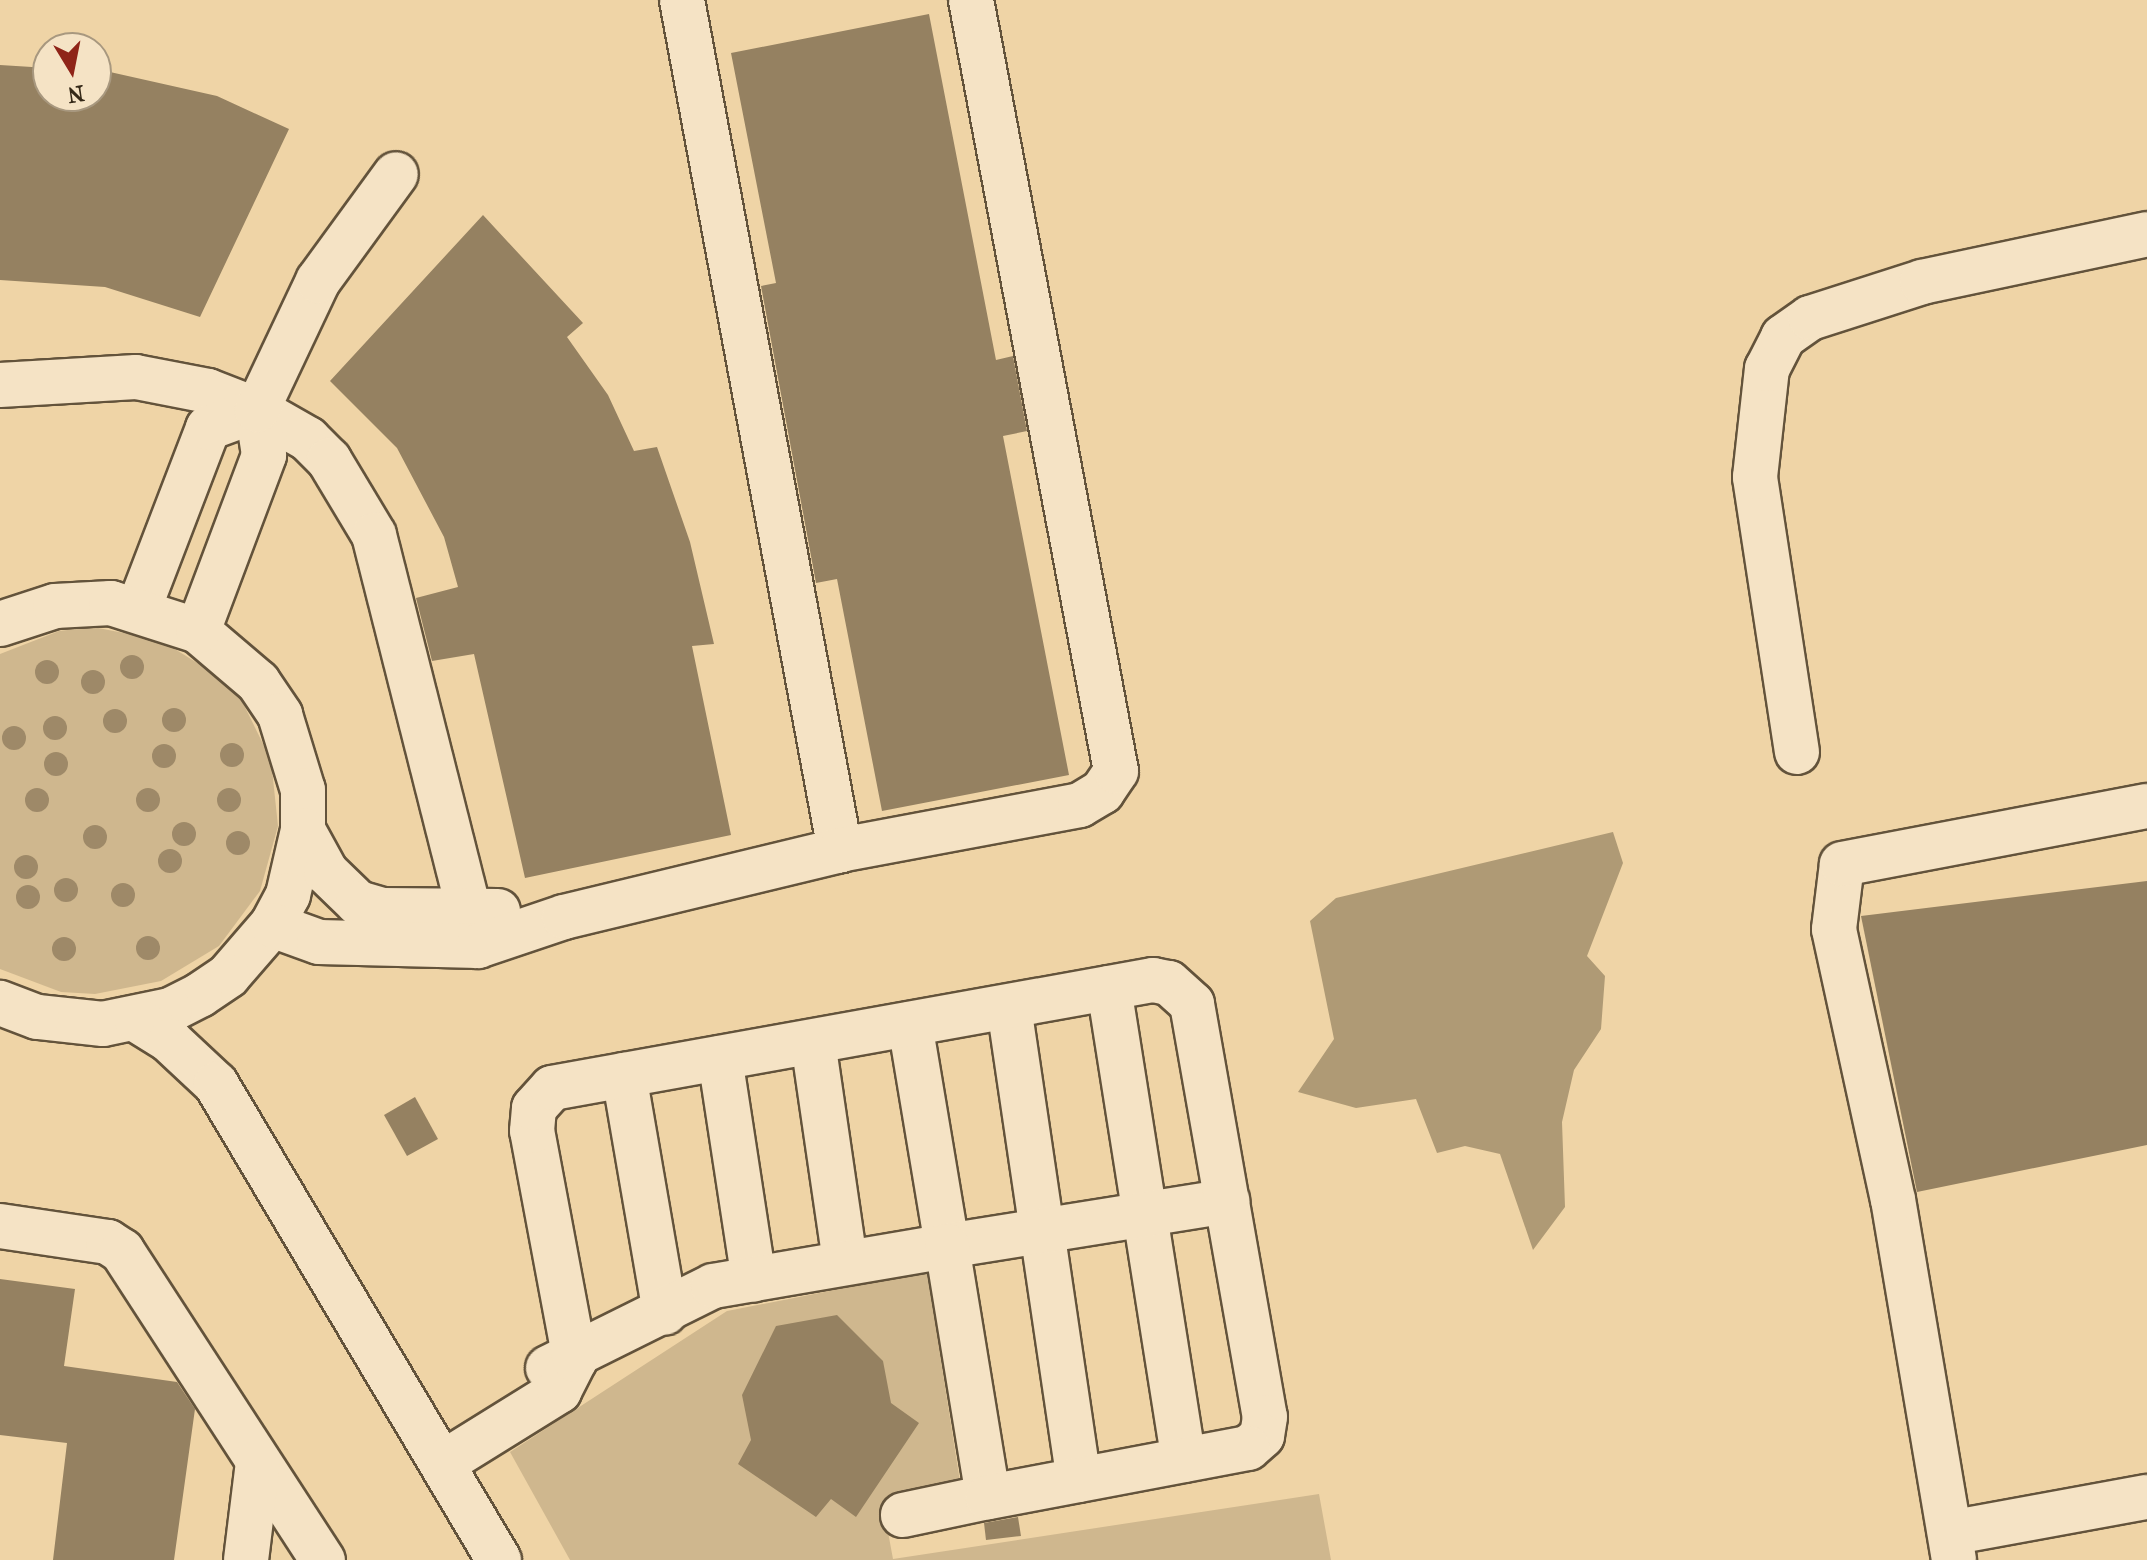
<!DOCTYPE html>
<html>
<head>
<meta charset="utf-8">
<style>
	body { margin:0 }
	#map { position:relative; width:2147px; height:1560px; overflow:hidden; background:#efd4a6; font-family:"IM FELL French Canon",serif }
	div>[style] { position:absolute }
	.green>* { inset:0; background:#cfb78e }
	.water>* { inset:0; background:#af9a75 }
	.building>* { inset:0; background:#958161 }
	.roads { filter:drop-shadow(2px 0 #63533b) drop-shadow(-2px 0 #63533b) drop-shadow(0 2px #63533b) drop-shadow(0 -2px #63533b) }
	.minor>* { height:44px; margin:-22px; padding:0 22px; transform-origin:22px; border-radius:22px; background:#f5e3c5 }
	.trees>* { width:24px; height:24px; margin:-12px; border-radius:50%; background:#9e8968 }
	span { translate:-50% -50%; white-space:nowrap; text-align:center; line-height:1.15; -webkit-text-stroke:6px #f5e3c5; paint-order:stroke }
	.north { position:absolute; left:32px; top:32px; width:80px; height:80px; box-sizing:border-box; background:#f5e3c5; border:2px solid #a8987f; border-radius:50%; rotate:170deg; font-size:22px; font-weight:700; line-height:32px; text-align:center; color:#342817 }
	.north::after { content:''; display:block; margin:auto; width:28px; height:36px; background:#8f2418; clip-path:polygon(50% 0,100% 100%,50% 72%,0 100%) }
</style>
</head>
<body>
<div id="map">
	<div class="green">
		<div style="clip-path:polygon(93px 627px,160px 640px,217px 675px,241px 699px,271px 760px,278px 826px,260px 891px,219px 946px,161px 981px,95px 994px,61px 992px,0 969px,0 654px,59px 631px)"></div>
		<div style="clip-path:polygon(927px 1272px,961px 1488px,883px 1505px,893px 1559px,1319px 1494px,1331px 1560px,570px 1560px,510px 1452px,727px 1311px)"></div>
	</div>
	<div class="water">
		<div style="clip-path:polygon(1613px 832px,1623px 863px,1587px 956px,1605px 976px,1601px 1029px,1574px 1070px,1562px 1122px,1565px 1207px,1533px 1250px,1500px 1154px,1465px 1146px,1437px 1153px,1416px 1099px,1356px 1108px,1298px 1092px,1334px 1039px,1310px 921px,1336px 898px)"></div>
	</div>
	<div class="building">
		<div style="clip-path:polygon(929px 14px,996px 360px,1013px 356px,1027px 431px,1003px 436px,1069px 775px,882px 811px,837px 579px,816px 583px,761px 286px,776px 283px,731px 53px)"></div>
		<div style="clip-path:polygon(0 65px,48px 68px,48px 96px,96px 96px,96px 71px,110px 72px,217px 96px,289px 129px,200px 317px,105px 287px,0 280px)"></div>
		<div style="clip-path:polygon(483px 215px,583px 323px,567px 337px,608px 395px,634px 451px,657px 447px,690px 542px,714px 644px,692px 646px,731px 835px,525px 878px,474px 654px,432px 661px,416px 598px,458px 587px,444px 537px,397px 448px,330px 381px)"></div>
		<div style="clip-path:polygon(2147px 881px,2147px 1145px,1917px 1192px,1861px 916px)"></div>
		<div style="clip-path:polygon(415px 1097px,438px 1139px,407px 1156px,384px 1115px)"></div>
		<div style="clip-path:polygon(0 1279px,75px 1289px,64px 1366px,177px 1382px,195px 1409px,174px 1560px,53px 1560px,67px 1443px,0 1435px)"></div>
		<div style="clip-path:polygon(837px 1315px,883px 1361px,891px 1403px,919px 1423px,856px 1517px,831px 1499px,816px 1517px,738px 1464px,751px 1440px,742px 1395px,776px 1326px)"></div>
		<div style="clip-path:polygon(1018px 1517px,1021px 1536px,986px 1540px,984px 1523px)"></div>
	</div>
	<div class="roads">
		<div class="minor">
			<div style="left:682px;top:0;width:865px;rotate:79.47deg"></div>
			<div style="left:0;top:385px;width:136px;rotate:-3.4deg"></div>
			<div style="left:136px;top:377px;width:73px;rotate:11deg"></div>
			<div style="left:208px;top:391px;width:53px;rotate:21.2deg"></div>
			<div style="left:257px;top:410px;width:59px;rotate:29.6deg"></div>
			<div style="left:308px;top:439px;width:30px;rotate:45deg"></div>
			<div style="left:329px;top:460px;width:87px;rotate:59deg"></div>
			<div style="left:374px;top:535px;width:424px;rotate:75.8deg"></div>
			<div style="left:139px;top:608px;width:193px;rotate:-69deg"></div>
			<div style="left:208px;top:428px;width:52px;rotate:-20.2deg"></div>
			<div style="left:0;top:624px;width:58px;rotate:-18.1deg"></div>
			<div style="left:55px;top:606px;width:56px;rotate:-3.1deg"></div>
			<div style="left:111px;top:603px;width:91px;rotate:17.8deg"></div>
			<div style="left:198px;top:631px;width:79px;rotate:40.4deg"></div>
			<div style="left:258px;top:682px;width:40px;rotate:56deg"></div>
			<div style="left:280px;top:715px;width:78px;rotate:73deg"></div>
			<div style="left:303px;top:790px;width:40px;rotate:90deg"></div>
			<div style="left:303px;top:830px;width:67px;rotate:103deg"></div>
			<div style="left:288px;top:895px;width:34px;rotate:118deg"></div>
			<div style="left:272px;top:925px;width:67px;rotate:130.8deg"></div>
			<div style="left:228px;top:976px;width:34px;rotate:146deg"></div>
			<div style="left:200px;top:995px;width:34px;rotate:153deg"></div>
			<div style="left:170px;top:1010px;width:68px;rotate:168.2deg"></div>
			<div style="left:103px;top:1024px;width:66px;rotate:-173.9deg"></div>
			<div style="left:37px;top:1017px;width:40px;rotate:-159deg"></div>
			<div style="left:198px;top:631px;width:188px;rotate:-69.4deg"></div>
			<div style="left:264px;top:455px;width:46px;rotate:-98.8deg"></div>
			<div style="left:257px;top:410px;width:143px;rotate:-64.7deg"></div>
			<div style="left:318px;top:281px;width:132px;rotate:-53.9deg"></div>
			<div style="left:1797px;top:752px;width:278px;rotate:-98.7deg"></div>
			<div style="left:1755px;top:477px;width:109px;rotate:-83.7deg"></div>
			<div style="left:1767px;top:369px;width:36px;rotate:-63deg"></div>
			<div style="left:1783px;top:337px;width:33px;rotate:-35deg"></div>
			<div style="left:1810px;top:318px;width:118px;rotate:-17.8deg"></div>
			<div style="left:1922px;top:282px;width:230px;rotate:-12deg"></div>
			<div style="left:303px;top:830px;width:48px;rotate:61.3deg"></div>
			<div style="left:326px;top:872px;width:45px;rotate:44.1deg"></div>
			<div style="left:358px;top:903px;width:25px;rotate:16deg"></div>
			<div style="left:382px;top:910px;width:116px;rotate:0.5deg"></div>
			<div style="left:272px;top:925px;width:50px;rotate:19.9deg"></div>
			<div style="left:319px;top:942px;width:159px;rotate:1.4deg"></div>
			<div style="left:478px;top:946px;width:91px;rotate:-18.6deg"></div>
			<div style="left:564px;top:917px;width:284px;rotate:-13.6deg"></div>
			<div style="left:840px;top:850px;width:244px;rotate:-10.6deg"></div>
			<div style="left:1080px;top:805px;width:26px;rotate:-31deg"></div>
			<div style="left:1102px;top:792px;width:25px;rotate:-56deg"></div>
			<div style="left:1116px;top:771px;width:785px;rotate:-100.65deg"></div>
			<div style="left:1109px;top:988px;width:478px;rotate:81deg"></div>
			<div style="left:1009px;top:1007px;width:478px;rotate:81.6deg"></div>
			<div style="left:137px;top:1020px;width:39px;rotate:32deg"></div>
			<div style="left:170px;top:1041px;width:63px;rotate:43.1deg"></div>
			<div style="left:216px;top:1084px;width:554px;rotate:59.27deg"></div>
			<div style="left:910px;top:1024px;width:225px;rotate:80.5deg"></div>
			<div style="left:947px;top:1246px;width:284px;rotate:-9.1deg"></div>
			<div style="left:813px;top:1042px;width:222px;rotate:81.7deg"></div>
			<div style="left:720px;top:1058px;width:224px;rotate:81.3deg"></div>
			<div style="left:624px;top:1075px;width:241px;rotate:80.2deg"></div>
			<div style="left:0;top:1226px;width:109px;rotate:8.4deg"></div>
			<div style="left:108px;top:1242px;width:17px;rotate:33deg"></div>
			<div style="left:122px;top:1251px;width:369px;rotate:57deg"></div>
			<div style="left:548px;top:1368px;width:184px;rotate:-26.4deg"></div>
			<div style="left:713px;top:1286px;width:237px;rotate:-9.7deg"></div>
			<div style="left:947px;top:1246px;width:254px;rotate:80.7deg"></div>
			<div style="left:988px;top:1497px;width:87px;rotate:168deg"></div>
			<div style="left:443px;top:1463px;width:137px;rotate:-31.8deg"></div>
			<div style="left:559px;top:1391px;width:35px;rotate:-63deg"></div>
			<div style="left:575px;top:1360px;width:233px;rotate:-100.6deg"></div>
			<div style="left:532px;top:1131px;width:23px;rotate:-85deg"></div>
			<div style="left:534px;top:1108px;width:27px;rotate:-48deg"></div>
			<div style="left:552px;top:1088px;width:611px;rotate:-10.19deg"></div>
			<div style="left:1153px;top:980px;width:16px;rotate:11deg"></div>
			<div style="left:1169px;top:983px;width:31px;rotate:42deg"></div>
			<div style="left:1192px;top:1004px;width:419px;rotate:80deg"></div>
			<div style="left:1265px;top:1417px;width:19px;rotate:99deg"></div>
			<div style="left:1262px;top:1436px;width:18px;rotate:139deg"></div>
			<div style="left:1248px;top:1448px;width:265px;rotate:169.3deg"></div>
			<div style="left:1950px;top:1533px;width:200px;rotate:-10.4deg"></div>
			<div style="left:246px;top:1560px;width:99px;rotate:-83deg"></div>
			<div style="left:1954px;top:1560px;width:365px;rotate:-99.6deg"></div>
			<div style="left:1893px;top:1200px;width:277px;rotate:-102.3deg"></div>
			<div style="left:1834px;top:929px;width:65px;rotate:-83deg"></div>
			<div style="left:1842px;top:864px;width:310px;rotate:-10.8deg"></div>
		</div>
	</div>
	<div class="trees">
		<div style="left:132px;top:667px"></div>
		<div style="left:47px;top:672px"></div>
		<div style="left:93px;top:682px"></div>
		<div style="left:174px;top:720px"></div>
		<div style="left:115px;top:721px"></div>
		<div style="left:55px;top:728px"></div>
		<div style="left:14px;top:738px"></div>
		<div style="left:232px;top:755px"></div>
		<div style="left:164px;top:756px"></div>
		<div style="left:56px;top:764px"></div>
		<div style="left:37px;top:800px"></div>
		<div style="left:148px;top:800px"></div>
		<div style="left:229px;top:800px"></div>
		<div style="left:184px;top:834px"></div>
		<div style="left:95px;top:837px"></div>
		<div style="left:238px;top:843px"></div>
		<div style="left:170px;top:861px"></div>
		<div style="left:26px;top:867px"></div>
		<div style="left:66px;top:890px"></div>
		<div style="left:123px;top:895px"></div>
		<div style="left:28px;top:897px"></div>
		<div style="left:148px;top:948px"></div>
		<div style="left:64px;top:949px"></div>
	</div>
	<div class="north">N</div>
</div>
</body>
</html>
